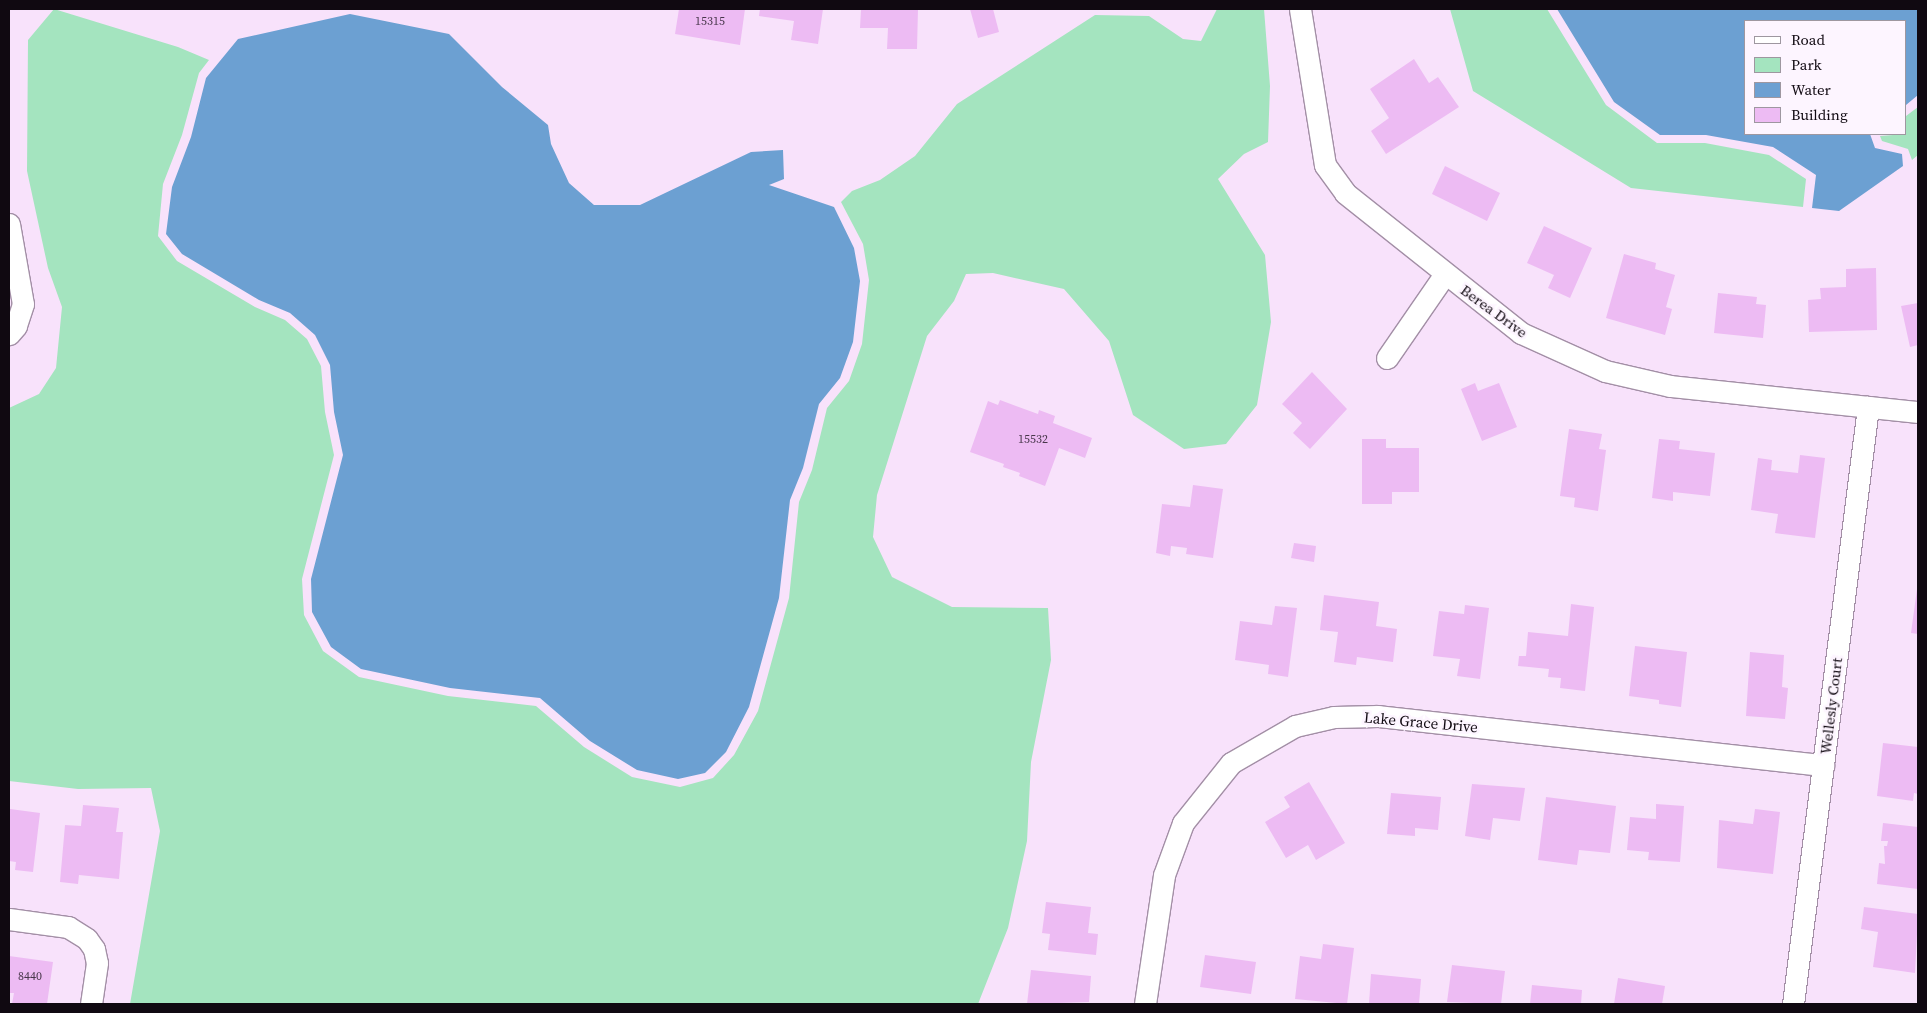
<!DOCTYPE html>
<html>
<head>
<meta charset="utf-8">
<style>
	body { margin:0 }
	#map { position:relative; width:1927px; height:1013px; overflow:hidden; background:#f8e2fb; font-family:"Source Serif 4",serif }
	div>[style] { position:absolute }
	.green>* { inset:0; background:#a4e4bf }
	.water>* { inset:0; background:#6ca0d2 }
	.building>* { inset:0; background:#edbbf3 }
	.roads { filter:drop-shadow(1px 0 #a38fa6) drop-shadow(-1px 0 #a38fa6) drop-shadow(0 1px #a38fa6) drop-shadow(0 -1px #a38fa6) }
	.minor>* { height:21px; margin:-10.5px; padding:0 10.5px; transform-origin:10.5px; border-radius:10.5px; background:#fff }
	span { translate:-50% -50%; white-space:nowrap; text-align:center; line-height:1.15; -webkit-text-stroke:5px #fdf5ff; paint-order:stroke }
	.number-label { font-size:12px; color:#47364a }
	.number-label span { -webkit-text-stroke-width:0 }
	.street-label { font-size:15px; color:#100911 }
	.frame { position:absolute; inset:0; border:10px solid #100911; pointer-events:none }
	.legend { position:absolute; left:1744px; top:20px; width:162px; height:115px; box-sizing:border-box; background:#fdf5ff; border:1px solid #9e97a0; margin:0; padding:6px 9px; list-style:none; font-size:15px; color:#100911 }
	.legend li { display:flex; align-items:center; gap:10px; height:25px }
	.legend b { width:25px; border:1px solid #9e97a0 }
</style>
</head>
<body>
<div id="map">
	<div class="green">
		<div style="clip-path:polygon(54px 9px,178px 47px,209px 60px,199px 73px,182px 135px,163px 184px,158px 236px,177px 261px,255px 307px,285px 320px,307px 339px,321px 366px,325px 412px,334px 455px,302px 579px,304px 615px,323px 651px,359px 677px,448px 696px,536px 706px,584px 747px,632px 777px,680px 787px,713px 778px,734px 755px,758px 711px,789px 598px,799px 502px,812px 470px,827px 408px,849px 381px,862px 344px,869px 280px,863px 244px,841px 202px,852px 191px,880px 180px,915px 156px,957px 104px,1095px 15px,1149px 16px,1183px 39px,1201px 41px,1217px 9px,1264px 9px,1270px 86px,1268px 142px,1244px 154px,1218px 179px,1265px 255px,1271px 322px,1257px 405px,1226px 444px,1184px 449px,1133px 415px,1109px 341px,1064px 289px,993px 273px,966px 274px,954px 301px,927px 336px,877px 495px,873px 537px,892px 577px,952px 607px,1048px 608px,1051px 660px,1031px 762px,1027px 841px,1008px 928px,978px 1004px,130px 1004px,160px 831px,151px 788px,78px 789px,9px 781px,9px 408px,39px 394px,56px 368px,62px 307px,48px 268px,27px 171px,28px 40px)"></div>
		<div style="clip-path:polygon(1450px 9px,1547px 9px,1606px 105px,1657px 143px,1705px 143px,1769px 155px,1806px 179px,1803px 207px,1631px 188px,1473px 91px)"></div>
		<div style="clip-path:polygon(1918px 107px,1918px 155px,1912px 160px,1908px 149px,1882px 141px,1880px 136px,1906px 134px,1906px 116px)"></div>
	</div>
	<div class="water">
		<div style="clip-path:polygon(1557px 9px,1918px 9px,1918px 95px,1906px 105px,1906px 21px,1746px 21px,1746px 134px,1870px 134px,1875px 148px,1902px 154px,1903px 166px,1839px 211px,1812px 208px,1816px 175px,1773px 147px,1706px 135px,1660px 135px,1614px 102px)"></div>
		<div style="clip-path:polygon(350px 14px,449px 34px,502px 87px,548px 125px,551px 144px,569px 183px,594px 205px,640px 205px,751px 152px,783px 150px,784px 179px,769px 185px,834px 207px,854px 248px,860px 281px,853px 342px,840px 378px,819px 404px,803px 468px,790px 500px,779px 598px,749px 707px,726px 752px,705px 773px,678px 779px,637px 770px,590px 741px,540px 698px,450px 688px,361px 669px,331px 647px,312px 612px,311px 579px,343px 455px,334px 412px,330px 365px,315px 335px,290px 313px,259px 300px,182px 254px,166px 234px,172px 187px,191px 137px,206px 78px,238px 39px)"></div>
	</div>
	<div class="building">
		<div style="clip-path:polygon(679px 9px,745px 9px,740px 45px,675px 34px)"></div>
		<div style="clip-path:polygon(760px 9px,823px 9px,818px 44px,791px 40px,794px 21px,759px 16px)"></div>
		<div style="clip-path:polygon(861px 9px,918px 9px,917px 49px,887px 49px,888px 28px,860px 28px)"></div>
		<div style="clip-path:polygon(970px 9px,993px 9px,999px 32px,978px 38px)"></div>
		<div style="clip-path:polygon(1414px 59px,1429px 83px,1438px 77px,1459px 107px,1386px 154px,1371px 131px,1389px 118px,1370px 89px)"></div>
		<div style="clip-path:polygon(1445px 166px,1500px 193px,1487px 221px,1432px 194px)"></div>
		<div style="clip-path:polygon(1544px 226px,1592px 248px,1570px 298px,1548px 288px,1554px 275px,1527px 263px)"></div>
		<div style="clip-path:polygon(1624px 254px,1656px 263px,1655px 269px,1675px 275px,1666px 307px,1672px 309px,1665px 335px,1606px 318px)"></div>
		<div style="clip-path:polygon(1876px 268px,1877px 330px,1809px 332px,1808px 300px,1821px 299px,1820px 288px,1846px 287px,1846px 269px)"></div>
		<div style="clip-path:polygon(1718px 293px,1757px 297px,1756px 304px,1766px 305px,1763px 338px,1714px 333px)"></div>
		<div style="clip-path:polygon(1918px 303px,1918px 345px,1910px 347px,1901px 306px)"></div>
		<div style="clip-path:polygon(1312px 372px,1347px 409px,1310px 449px,1293px 433px,1302px 423px,1282px 404px)"></div>
		<div style="clip-path:polygon(1475px 383px,1478px 391px,1499px 383px,1517px 427px,1482px 441px,1461px 389px)"></div>
		<div style="clip-path:polygon(1000px 400px,1038px 414px,1039px 410px,1055px 416px,1053px 423px,1092px 438px,1085px 458px,1059px 448px,1045px 486px,1019px 476px,1020px 473px,1003px 467px,1004px 464px,970px 452px,988px 401px,998px 405px)"></div>
		<div style="clip-path:polygon(1569px 429px,1602px 434px,1599px 449px,1606px 450px,1598px 511px,1574px 507px,1575px 498px,1560px 496px)"></div>
		<div style="clip-path:polygon(1362px 439px,1386px 439px,1386px 448px,1419px 448px,1419px 492px,1392px 492px,1392px 504px,1362px 504px)"></div>
		<div style="clip-path:polygon(1659px 439px,1680px 441px,1679px 449px,1715px 453px,1710px 496px,1673px 492px,1673px 501px,1652px 498px)"></div>
		<div style="clip-path:polygon(1800px 455px,1825px 458px,1815px 538px,1775px 533px,1778px 514px,1751px 510px,1758px 458px,1772px 460px,1771px 470px,1798px 473px)"></div>
		<div style="clip-path:polygon(1193px 485px,1223px 489px,1213px 558px,1186px 554px,1187px 548px,1171px 546px,1170px 556px,1156px 553px,1162px 504px,1190px 507px)"></div>
		<div style="clip-path:polygon(1294px 543px,1316px 546px,1314px 562px,1291px 558px)"></div>
		<div style="clip-path:polygon(1917px 589px,1918px 589px,1918px 634px,1911px 633px)"></div>
		<div style="clip-path:polygon(1324px 595px,1379px 602px,1376px 626px,1397px 629px,1393px 662px,1357px 657px,1356px 665px,1334px 662px,1338px 632px,1320px 630px)"></div>
		<div style="clip-path:polygon(1571px 604px,1594px 607px,1585px 691px,1560px 688px,1561px 678px,1548px 677px,1549px 669px,1518px 666px,1519px 656px,1526px 656px,1528px 632px,1568px 636px)"></div>
		<div style="clip-path:polygon(1465px 605px,1489px 608px,1480px 679px,1457px 676px,1460px 659px,1433px 656px,1439px 611px,1464px 614px)"></div>
		<div style="clip-path:polygon(1275px 606px,1297px 608px,1288px 677px,1268px 674px,1269px 665px,1235px 660px,1240px 621px,1272px 625px)"></div>
		<div style="clip-path:polygon(1635px 646px,1687px 652px,1681px 707px,1659px 704px,1659px 700px,1629px 696px)"></div>
		<div style="clip-path:polygon(1750px 652px,1784px 655px,1782px 687px,1788px 688px,1785px 719px,1746px 716px)"></div>
		<div style="clip-path:polygon(1883px 743px,1918px 747px,1918px 794px,1914px 793px,1913px 801px,1877px 796px)"></div>
		<div style="clip-path:polygon(1309px 782px,1345px 843px,1316px 860px,1308px 845px,1286px 858px,1265px 822px,1290px 807px,1284px 797px)"></div>
		<div style="clip-path:polygon(1472px 784px,1525px 788px,1520px 821px,1493px 818px,1490px 840px,1465px 836px)"></div>
		<div style="clip-path:polygon(1391px 793px,1441px 797px,1438px 830px,1415px 828px,1415px 836px,1387px 834px)"></div>
		<div style="clip-path:polygon(1546px 797px,1616px 806px,1610px 853px,1579px 850px,1577px 865px,1538px 860px)"></div>
		<div style="clip-path:polygon(1656px 804px,1684px 806px,1680px 862px,1648px 860px,1649px 852px,1627px 850px,1630px 817px,1656px 819px)"></div>
		<div style="clip-path:polygon(83px 805px,119px 808px,116px 832px,123px 832px,119px 879px,79px 875px,78px 884px,60px 882px,65px 825px,81px 826px)"></div>
		<div style="clip-path:polygon(10px 809px,40px 813px,33px 872px,15px 870px,16px 862px,9px 861px)"></div>
		<div style="clip-path:polygon(1755px 809px,1780px 812px,1773px 874px,1717px 868px,1719px 820px,1753px 824px)"></div>
		<div style="clip-path:polygon(1883px 823px,1918px 827px,1918px 889px,1877px 884px,1879px 863px,1885px 864px,1884px 846px,1887px 846px,1888px 841px,1881px 841px)"></div>
		<div style="clip-path:polygon(1046px 902px,1091px 907px,1088px 933px,1098px 934px,1096px 955px,1048px 950px,1050px 934px,1042px 933px)"></div>
		<div style="clip-path:polygon(1864px 907px,1918px 914px,1915px 973px,1873px 967px,1878px 932px,1861px 929px)"></div>
		<div style="clip-path:polygon(1323px 944px,1354px 948px,1347px 1004px,1295px 999px,1300px 956px,1321px 959px)"></div>
		<div style="clip-path:polygon(1205px 955px,1256px 962px,1251px 994px,1200px 987px)"></div>
		<div style="clip-path:polygon(9px 956px,53px 962px,47px 1004px,12px 1004px,14px 993px,9px 993px)"></div>
		<div style="clip-path:polygon(1452px 965px,1505px 971px,1501px 1004px,1447px 1002px)"></div>
		<div style="clip-path:polygon(1031px 970px,1091px 976px,1089px 1002px,1027px 1004px)"></div>
		<div style="clip-path:polygon(1371px 974px,1421px 979px,1419px 1004px,1369px 1004px)"></div>
		<div style="clip-path:polygon(1618px 978px,1665px 986px,1662px 1004px,1614px 1004px)"></div>
		<div style="clip-path:polygon(1532px 985px,1582px 990px,1581px 1004px,1530px 1004px)"></div>
	</div>
	<div class="roads">
		<div class="minor">
			<div style="left:1300px;top:9px;width:158px;rotate:80.9deg"></div>
			<div style="left:1325px;top:165px;width:34px;rotate:54deg"></div>
			<div style="left:1345px;top:193px;width:225px;rotate:38.5deg"></div>
			<div style="left:1521px;top:333px;width:92px;rotate:24.3deg"></div>
			<div style="left:1605px;top:371px;width:67px;rotate:13deg"></div>
			<div style="left:1670px;top:386px;width:249px;rotate:6deg"></div>
			<div style="left:9px;top:224px;width:81px;rotate:80.1deg"></div>
			<div style="left:23px;top:304px;width:23px;rotate:108deg"></div>
			<div style="left:16px;top:326px;width:11px;rotate:131deg"></div>
			<div style="left:1387px;top:358px;width:102px;rotate:-55.4deg"></div>
			<div style="left:9px;top:919px;width:60px;rotate:7.7deg"></div>
			<div style="left:68px;top:927px;width:22px;rotate:32deg"></div>
			<div style="left:87px;top:939px;width:12px;rotate:55deg"></div>
			<div style="left:94px;top:949px;width:14px;rotate:78deg"></div>
			<div style="left:97px;top:963px;width:41px;rotate:98.3deg"></div>
			<div style="left:1145px;top:1004px;width:130px;rotate:-81.6deg"></div>
			<div style="left:1164px;top:875px;width:55px;rotate:-69.9deg"></div>
			<div style="left:1183px;top:823px;width:77px;rotate:-51.3deg"></div>
			<div style="left:1231px;top:763px;width:74px;rotate:-30deg"></div>
			<div style="left:1295px;top:726px;width:40px;rotate:-13deg"></div>
			<div style="left:1334px;top:717px;width:44px;rotate:-1.3deg"></div>
			<div style="left:1378px;top:716px;width:448px;rotate:6.3deg"></div>
			<div style="left:1793px;top:1004px;width:602px;rotate:-82.84deg"></div>
		</div>
	</div>
	<div class="number-label">
		<span style="left:710px;top:22px">15315</span>
		<span style="left:1033px;top:440px">15532</span>
		<span style="left:30px;top:977px">8440</span>
	</div>
	<div class="street-label">
		<span style="left:1494px;top:311px;rotate:36deg">Berea Drive</span>
		<span style="left:1831px;top:706px;rotate:-83deg">Wellesly Court</span>
		<span style="left:1421px;top:722px;rotate:5deg">Lake Grace Drive</span>
	</div>
	<div class="frame"></div>
	<ul class="legend">
	<li><b style="height:6px;background:#fff"></b>Road</li>
	<li><b style="height:14px;background:#a4e4bf"></b>Park</li>
	<li><b style="height:14px;background:#6ca0d2"></b>Water</li>
	<li><b style="height:14px;background:#edbbf3"></b>Building</li>
	</ul>
</div>
</body>
</html>
